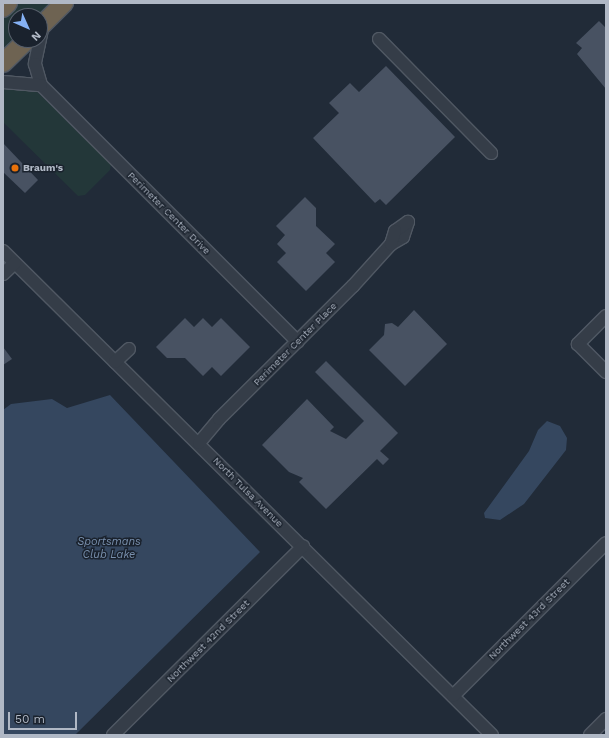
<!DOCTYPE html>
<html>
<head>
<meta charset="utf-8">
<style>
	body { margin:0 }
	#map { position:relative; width:609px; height:738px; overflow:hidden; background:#212b38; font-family:"Work Sans",sans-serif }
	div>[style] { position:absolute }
	.green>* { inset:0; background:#233739 }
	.water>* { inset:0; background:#35475f }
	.building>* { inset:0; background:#485262 }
	.roads { filter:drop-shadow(1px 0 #505863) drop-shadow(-1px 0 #505863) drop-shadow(0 1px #505863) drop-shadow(0 -1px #505863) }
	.minor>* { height:12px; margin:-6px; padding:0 6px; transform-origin:6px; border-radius:6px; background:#353d48 }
	.highway>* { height:18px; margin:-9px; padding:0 9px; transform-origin:9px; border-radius:9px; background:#6e6352 }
	.dots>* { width:11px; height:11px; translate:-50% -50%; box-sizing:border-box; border:2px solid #1a222d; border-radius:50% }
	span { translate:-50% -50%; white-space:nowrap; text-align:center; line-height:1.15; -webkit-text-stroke:3px #1a222d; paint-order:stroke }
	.poi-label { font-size:10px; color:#b0b8c5; font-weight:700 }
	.left { translate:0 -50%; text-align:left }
	.street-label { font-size:10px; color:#b0b8c5 }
	.water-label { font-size:11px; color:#788fac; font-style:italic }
	.frame { position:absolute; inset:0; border:4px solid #b0b8c5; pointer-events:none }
	.north { position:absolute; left:8px; top:8px; width:40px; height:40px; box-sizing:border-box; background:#1a222d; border:1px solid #565e6a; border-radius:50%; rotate:135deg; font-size:11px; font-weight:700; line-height:16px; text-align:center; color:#b0b8c5 }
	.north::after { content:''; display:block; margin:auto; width:14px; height:18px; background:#85b1f4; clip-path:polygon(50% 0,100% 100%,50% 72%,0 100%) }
	.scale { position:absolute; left:8px; top:712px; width:69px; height:18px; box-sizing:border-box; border:2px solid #b0b8c5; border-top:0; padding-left:5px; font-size:12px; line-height:14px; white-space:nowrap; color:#b0b8c5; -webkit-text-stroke:3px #1a222d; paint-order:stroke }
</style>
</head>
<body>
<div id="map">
	<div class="green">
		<div style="clip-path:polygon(19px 3px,53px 3px,40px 16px,16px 16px,16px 40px,3px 53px,3px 19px)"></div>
		<div style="clip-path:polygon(3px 87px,34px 89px,111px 163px,110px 170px,85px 195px,78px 196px,3px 122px)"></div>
	</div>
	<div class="water">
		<div style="clip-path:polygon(110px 395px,260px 552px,75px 735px,3px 735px,3px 410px,11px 404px,52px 399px,67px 408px)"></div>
		<div style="clip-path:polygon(547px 421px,560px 426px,567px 438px,566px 450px,524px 504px,500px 520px,485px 518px,484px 513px,529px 451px,538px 430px)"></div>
	</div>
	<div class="building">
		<div style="clip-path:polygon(599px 21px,606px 28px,606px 89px,577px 54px,582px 48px,576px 43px)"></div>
		<div style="clip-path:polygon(386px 66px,455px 137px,386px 205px,380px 199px,375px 203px,313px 138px,339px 113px,329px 103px,350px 83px,359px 92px)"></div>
		<div style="clip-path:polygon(3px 143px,38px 180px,25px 193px,3px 172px)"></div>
		<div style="clip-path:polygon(305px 197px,316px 208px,316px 226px,335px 244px,326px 253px,335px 262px,306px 291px,277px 262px,286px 253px,277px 244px,285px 235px,276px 226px)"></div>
		<div style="clip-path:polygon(414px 310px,447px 344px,405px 386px,369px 350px,384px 335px,385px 324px,392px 323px,398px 327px)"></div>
		<div style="clip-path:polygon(185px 318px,194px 327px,203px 318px,212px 327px,221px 318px,250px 347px,221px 376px,212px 367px,203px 376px,185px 358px,167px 358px,156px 347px)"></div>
		<div style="clip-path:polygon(3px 347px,12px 359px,3px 365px)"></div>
		<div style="clip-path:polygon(326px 361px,398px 433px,380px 451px,389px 459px,383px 465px,377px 459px,326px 509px,299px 482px,303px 478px,289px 472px,262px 445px,307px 399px,334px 427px,330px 431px,346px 439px,364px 421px,315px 372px)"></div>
	</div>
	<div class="roads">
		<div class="minor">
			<div style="left:43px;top:25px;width:40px;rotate:102deg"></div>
			<div style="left:35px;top:64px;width:22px;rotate:74deg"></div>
			<div style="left:41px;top:85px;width:363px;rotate:45deg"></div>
			<div style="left:379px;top:39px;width:160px;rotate:45.5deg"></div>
			<div style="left:3px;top:82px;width:38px;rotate:5deg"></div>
			<div style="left:3px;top:251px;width:688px;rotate:44.71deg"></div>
			<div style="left:3px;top:274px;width:16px;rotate:-43deg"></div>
			<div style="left:606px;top:316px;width:40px;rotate:135deg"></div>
			<div style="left:578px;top:344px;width:40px;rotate:45deg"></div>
			<div style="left:115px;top:362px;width:19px;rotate:-43deg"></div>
			<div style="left:199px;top:443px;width:31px;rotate:-50deg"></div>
			<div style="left:219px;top:419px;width:189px;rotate:-44.8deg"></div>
			<div style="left:353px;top:286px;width:57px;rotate:-47.9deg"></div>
			<div style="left:391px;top:244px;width:14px;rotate:-30deg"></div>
			<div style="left:403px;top:237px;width:16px;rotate:-72deg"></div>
			<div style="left:408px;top:222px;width:16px;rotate:145deg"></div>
			<div style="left:395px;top:231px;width:14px;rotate:107deg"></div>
			<div style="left:453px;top:696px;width:216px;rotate:-45deg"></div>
			<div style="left:113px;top:735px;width:268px;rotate:-44.8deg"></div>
			<div style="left:590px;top:735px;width:23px;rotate:-45deg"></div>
		</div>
		<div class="highway">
			<div style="left:3px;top:8px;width:7px;rotate:-45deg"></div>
			<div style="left:40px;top:27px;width:34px;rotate:-45deg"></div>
			<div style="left:3px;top:63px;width:33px;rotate:-44deg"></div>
		</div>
	</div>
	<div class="dots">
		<div style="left:15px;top:168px;background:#e8710a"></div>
	</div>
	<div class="poi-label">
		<span class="left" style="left:23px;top:168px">Braum's</span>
	</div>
	<div class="street-label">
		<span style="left:169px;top:213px;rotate:45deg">Perimeter Center Drive</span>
		<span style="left:295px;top:344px;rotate:-45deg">Perimeter Center Place</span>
		<span style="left:248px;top:492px;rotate:45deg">North Tulsa Avenue</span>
		<span style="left:529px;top:619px;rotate:-45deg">Northwest 43rd Street</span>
		<span style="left:208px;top:641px;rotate:-45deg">Northwest 42nd Street</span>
	</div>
	<div class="water-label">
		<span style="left:109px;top:549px">Sportsmans<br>Club Lake</span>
	</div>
	<div class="frame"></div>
	<div class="north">N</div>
	<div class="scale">50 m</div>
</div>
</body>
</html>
